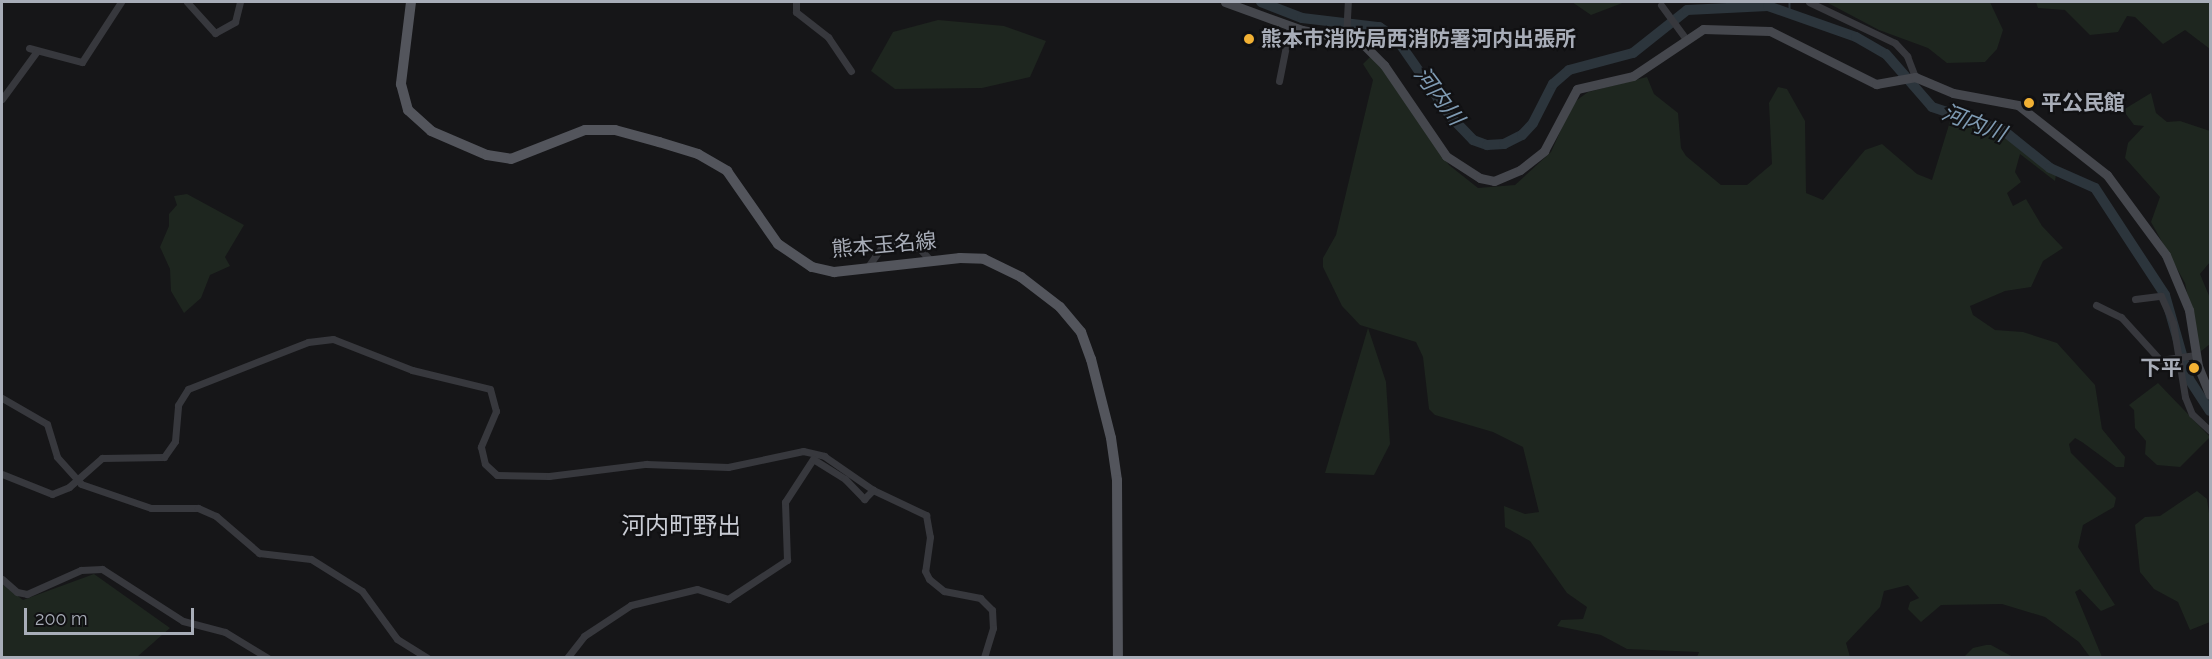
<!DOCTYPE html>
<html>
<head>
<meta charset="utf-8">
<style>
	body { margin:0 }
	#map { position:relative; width:2212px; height:659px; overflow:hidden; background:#161618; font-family:Raleway,"Noto Sans JP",sans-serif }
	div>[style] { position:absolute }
	.green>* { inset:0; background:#1e261f }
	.stream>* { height:1.5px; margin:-0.75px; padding:0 0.75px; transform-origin:0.75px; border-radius:0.75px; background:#2c353c }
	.river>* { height:10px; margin:-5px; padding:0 5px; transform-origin:5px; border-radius:5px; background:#2c353c }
	.street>* { height:7px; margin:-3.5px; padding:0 3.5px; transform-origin:3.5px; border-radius:3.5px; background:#37383d }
	.secondary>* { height:9px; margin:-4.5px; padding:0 4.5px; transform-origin:4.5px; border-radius:4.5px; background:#45474d }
	.primary>* { height:10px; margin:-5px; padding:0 5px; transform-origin:5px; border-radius:5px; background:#53555c }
	.dots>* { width:16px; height:16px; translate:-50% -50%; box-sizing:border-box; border:3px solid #111113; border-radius:50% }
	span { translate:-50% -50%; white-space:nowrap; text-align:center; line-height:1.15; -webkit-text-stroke:4.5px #111113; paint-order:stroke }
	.poi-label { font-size:21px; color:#a8adb8; font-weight:700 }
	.left { translate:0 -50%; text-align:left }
	.right { translate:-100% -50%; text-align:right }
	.street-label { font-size:21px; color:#a8adb8 }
	.water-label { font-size:22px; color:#7f9bb3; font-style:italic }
	.quarter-label { font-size:24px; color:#c9ccd4 }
	.frame { position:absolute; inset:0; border:3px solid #a8adb8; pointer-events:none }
	.scale { position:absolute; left:24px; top:608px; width:170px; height:27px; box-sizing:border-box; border:3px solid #a8adb8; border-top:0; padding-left:8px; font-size:18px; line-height:21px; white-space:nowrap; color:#a8adb8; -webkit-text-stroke:4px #111113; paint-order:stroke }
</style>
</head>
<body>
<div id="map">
	<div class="green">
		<div style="clip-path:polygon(1572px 2px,1625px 2px,1591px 15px)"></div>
		<div style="clip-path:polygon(1826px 2px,1990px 2px,2003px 30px,1997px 49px,1985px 62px,1947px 63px,1928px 48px,1879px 30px)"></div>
		<div style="clip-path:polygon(2036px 2px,2210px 2px,2210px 49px,2185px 30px,2163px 44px,2135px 17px,2127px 16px,2118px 32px,2090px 35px,2065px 10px,2038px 8px)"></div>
		<div style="clip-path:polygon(938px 20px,1004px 26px,1046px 41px,1030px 77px,982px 88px,895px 89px,871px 71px,893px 32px)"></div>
		<div style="clip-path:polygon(1373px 54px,1449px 165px,1478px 188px,1515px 185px,1551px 152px,1573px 103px,1588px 92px,1647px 77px,1654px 94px,1678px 113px,1681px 148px,1686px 156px,1721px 185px,1747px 185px,1772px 164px,1769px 103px,1778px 87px,1787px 89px,1805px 121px,1806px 193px,1823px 200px,1865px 150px,1882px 144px,1917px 174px,1932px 180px,1952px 115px,1974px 115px,2020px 140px,2043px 160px,2056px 175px,2055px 181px,2020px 154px,2015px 172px,2021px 182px,2007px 193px,2013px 206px,2026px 199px,2042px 226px,2063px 248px,2043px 261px,2031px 287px,2005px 291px,1970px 306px,1973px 315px,1995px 330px,2023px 332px,2057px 343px,2095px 385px,2102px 429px,2125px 457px,2124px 467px,2116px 467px,2082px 442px,2075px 438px,2069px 444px,2071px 453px,2116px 498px,2114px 507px,2083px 525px,2078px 547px,2115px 605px,2101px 611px,2080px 589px,2075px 592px,2102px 657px,2090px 657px,2079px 642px,2045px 617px,2002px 604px,1941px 605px,1921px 622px,1908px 609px,1910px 602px,1919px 598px,1908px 585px,1884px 591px,1880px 607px,1846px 643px,1850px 657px,1697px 657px,1699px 652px,1627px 649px,1601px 635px,1557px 626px,1561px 620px,1583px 619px,1587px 607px,1567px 593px,1530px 541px,1505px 527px,1504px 506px,1525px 514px,1539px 512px,1523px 447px,1493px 432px,1435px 415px,1429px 409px,1423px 357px,1416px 342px,1360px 325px,1342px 306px,1323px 267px,1323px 258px,1336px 235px,1373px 80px,1363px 64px)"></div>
		<div style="clip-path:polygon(2151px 93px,2156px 113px,2167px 122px,2180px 121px,2210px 131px,2210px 262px,2200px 274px,2210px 298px,2210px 344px,2200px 352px,2185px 283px,2151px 222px,2160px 197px,2125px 158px,2128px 143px,2144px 126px,2134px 125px,2123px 110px)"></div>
		<div style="clip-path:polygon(187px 194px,244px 225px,225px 257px,230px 266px,210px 275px,201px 298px,184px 313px,171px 291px,170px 269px,160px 247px,169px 226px,169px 214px,177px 205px,174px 196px)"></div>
		<div style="clip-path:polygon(1368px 328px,1386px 382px,1390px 444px,1374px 475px,1325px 473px)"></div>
		<div style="clip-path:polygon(2158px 383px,2210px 437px,2180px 467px,2157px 465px,2145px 454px,2146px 441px,2135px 428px,2134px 410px,2129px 405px)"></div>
		<div style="clip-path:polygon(2197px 491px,2207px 499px,2210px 520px,2210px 622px,2190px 630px,2178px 602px,2154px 589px,2140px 572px,2135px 525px,2145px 517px,2160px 516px)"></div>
		<div style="clip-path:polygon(94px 574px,170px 628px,137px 657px,2px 657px,2px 584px,23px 600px)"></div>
		<div style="clip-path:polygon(1986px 645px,1991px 645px,2013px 657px,1964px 657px,1973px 648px)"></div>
	</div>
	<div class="stream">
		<div style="left:1790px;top:2px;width:12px;rotate:90deg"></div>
	</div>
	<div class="river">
		<div style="left:1261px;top:2px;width:44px;rotate:21.3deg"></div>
		<div style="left:1302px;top:18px;width:78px;rotate:6.7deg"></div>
		<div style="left:1379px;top:27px;width:20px;rotate:33deg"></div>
		<div style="left:1396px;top:38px;width:96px;rotate:55.2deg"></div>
		<div style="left:1451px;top:117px;width:32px;rotate:46deg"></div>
		<div style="left:1473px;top:140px;width:15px;rotate:20deg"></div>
		<div style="left:1487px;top:145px;width:17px;rotate:-3deg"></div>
		<div style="left:1504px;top:144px;width:20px;rotate:-27deg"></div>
		<div style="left:1522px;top:135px;width:16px;rotate:-47deg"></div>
		<div style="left:1533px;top:123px;width:44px;rotate:-62.9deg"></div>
		<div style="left:1553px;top:84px;width:21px;rotate:-41deg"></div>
		<div style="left:1569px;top:70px;width:66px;rotate:-14.9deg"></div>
		<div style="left:1633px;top:53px;width:69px;rotate:-38.5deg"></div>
		<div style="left:1687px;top:10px;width:81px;rotate:-2.8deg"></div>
		<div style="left:1768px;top:6px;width:93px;rotate:19.4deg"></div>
		<div style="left:1856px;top:37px;width:34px;rotate:30deg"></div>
		<div style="left:1886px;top:54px;width:70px;rotate:49deg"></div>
		<div style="left:1932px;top:107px;width:76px;rotate:18.4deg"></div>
		<div style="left:2004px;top:131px;width:59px;rotate:38.8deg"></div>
		<div style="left:2050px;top:168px;width:49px;rotate:24deg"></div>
		<div style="left:2095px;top:188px;width:128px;rotate:56.8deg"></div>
		<div style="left:2165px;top:295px;width:87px;rotate:74.1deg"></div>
		<div style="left:2189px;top:379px;width:38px;rotate:57deg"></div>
	</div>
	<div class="street">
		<div style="left:187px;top:2px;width:42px;rotate:47.9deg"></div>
		<div style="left:215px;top:33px;width:23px;rotate:-29deg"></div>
		<div style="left:235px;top:22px;width:21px;rotate:-76deg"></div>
		<div style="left:796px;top:2px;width:10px;rotate:90deg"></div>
		<div style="left:796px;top:12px;width:41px;rotate:38deg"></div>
		<div style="left:828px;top:37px;width:41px;rotate:55.9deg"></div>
		<div style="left:1809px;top:2px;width:95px;rotate:25.5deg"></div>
		<div style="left:1895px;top:43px;width:18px;rotate:47deg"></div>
		<div style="left:1907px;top:56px;width:22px;rotate:69deg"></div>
		<div style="left:1661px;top:5px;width:42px;rotate:53.7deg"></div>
		<div style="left:1346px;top:37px;width:35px;rotate:-87deg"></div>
		<div style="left:29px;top:48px;width:55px;rotate:14.8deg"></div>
		<div style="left:82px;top:62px;width:72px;rotate:-57deg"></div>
		<div style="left:1279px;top:81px;width:56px;rotate:-78.7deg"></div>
		<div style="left:2px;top:99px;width:59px;rotate:-53.9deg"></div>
		<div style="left:867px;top:268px;width:24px;rotate:-55deg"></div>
		<div style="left:881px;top:248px;width:15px;rotate:-28deg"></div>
		<div style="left:894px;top:241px;width:26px;rotate:16deg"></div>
		<div style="left:919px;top:248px;width:18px;rotate:47deg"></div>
		<div style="left:2135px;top:299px;width:26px;rotate:-7deg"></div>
		<div style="left:2161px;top:296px;width:30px;rotate:66deg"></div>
		<div style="left:2173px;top:323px;width:75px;rotate:80.8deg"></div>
		<div style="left:2185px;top:397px;width:18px;rotate:68deg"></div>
		<div style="left:2192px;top:414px;width:25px;rotate:43deg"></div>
		<div style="left:2096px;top:305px;width:28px;rotate:26deg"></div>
		<div style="left:2121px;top:317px;width:58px;rotate:47.8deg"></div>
		<div style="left:2160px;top:360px;width:36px;rotate:-8deg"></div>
		<div style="left:2px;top:398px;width:52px;rotate:30deg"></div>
		<div style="left:47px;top:424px;width:34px;rotate:73deg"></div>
		<div style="left:57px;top:457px;width:36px;rotate:48deg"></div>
		<div style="left:81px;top:484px;width:74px;rotate:18.9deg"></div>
		<div style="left:151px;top:508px;width:47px"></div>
		<div style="left:198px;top:508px;width:20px;rotate:24deg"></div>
		<div style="left:216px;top:516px;width:57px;rotate:40.7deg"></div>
		<div style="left:259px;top:553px;width:52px;rotate:6.6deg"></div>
		<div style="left:311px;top:559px;width:60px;rotate:32.1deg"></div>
		<div style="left:362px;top:591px;width:59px;rotate:53.9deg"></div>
		<div style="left:397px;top:639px;width:36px;rotate:32deg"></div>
		<div style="left:2px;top:474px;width:54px;rotate:21.8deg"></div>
		<div style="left:52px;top:494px;width:18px;rotate:-22deg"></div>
		<div style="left:69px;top:487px;width:44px;rotate:-41.3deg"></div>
		<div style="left:102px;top:458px;width:62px;rotate:-0.9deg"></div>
		<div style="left:164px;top:457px;width:19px;rotate:-55deg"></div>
		<div style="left:175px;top:441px;width:36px;rotate:-85deg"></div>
		<div style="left:178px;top:405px;width:19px;rotate:-58deg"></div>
		<div style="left:188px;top:389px;width:129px;rotate:-21.4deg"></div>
		<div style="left:308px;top:342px;width:25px;rotate:-7deg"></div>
		<div style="left:333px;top:339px;width:85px;rotate:21.4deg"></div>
		<div style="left:412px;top:370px;width:80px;rotate:13.7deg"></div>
		<div style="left:490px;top:389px;width:23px;rotate:75deg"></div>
		<div style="left:496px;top:411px;width:39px;rotate:113deg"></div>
		<div style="left:481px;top:447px;width:17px;rotate:77deg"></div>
		<div style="left:485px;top:464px;width:16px;rotate:43deg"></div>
		<div style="left:497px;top:475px;width:52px;rotate:1.1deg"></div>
		<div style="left:549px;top:476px;width:98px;rotate:-7.1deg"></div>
		<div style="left:646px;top:464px;width:82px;rotate:2.1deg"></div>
		<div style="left:728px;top:467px;width:77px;rotate:-12deg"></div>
		<div style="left:803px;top:451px;width:22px;rotate:13deg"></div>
		<div style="left:824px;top:456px;width:60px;rotate:34.8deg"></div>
		<div style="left:873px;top:490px;width:59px;rotate:25.3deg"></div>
		<div style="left:926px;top:515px;width:22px;rotate:80deg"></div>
		<div style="left:930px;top:537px;width:34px;rotate:98deg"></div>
		<div style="left:925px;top:571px;width:9px;rotate:63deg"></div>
		<div style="left:929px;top:579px;width:19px;rotate:39deg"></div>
		<div style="left:944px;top:591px;width:37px;rotate:11deg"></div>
		<div style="left:980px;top:598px;width:17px;rotate:45deg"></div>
		<div style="left:992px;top:610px;width:18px;rotate:87deg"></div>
		<div style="left:993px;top:628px;width:31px;rotate:107deg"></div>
		<div style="left:2px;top:579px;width:20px;rotate:41deg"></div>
		<div style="left:17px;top:592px;width:10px;rotate:11deg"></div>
		<div style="left:27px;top:594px;width:59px;rotate:-24deg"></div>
		<div style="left:81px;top:570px;width:21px;rotate:-3deg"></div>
		<div style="left:102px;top:569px;width:96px;rotate:32.7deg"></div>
		<div style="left:183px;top:621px;width:43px;rotate:14.7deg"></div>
		<div style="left:225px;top:632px;width:50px;rotate:31.2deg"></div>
		<div style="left:567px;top:658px;width:28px;rotate:-52deg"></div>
		<div style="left:584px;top:636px;width:56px;rotate:-33.4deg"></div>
		<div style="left:631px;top:605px;width:68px;rotate:-13.6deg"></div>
		<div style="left:697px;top:589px;width:33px;rotate:18deg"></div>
		<div style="left:728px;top:599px;width:71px;rotate:-33.5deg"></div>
		<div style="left:787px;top:560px;width:58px;rotate:-92deg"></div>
		<div style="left:785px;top:502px;width:51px;rotate:-56.9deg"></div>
		<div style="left:813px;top:459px;width:38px;rotate:32deg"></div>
		<div style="left:845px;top:479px;width:28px;rotate:46deg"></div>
		<div style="left:864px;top:499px;width:13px;rotate:-45deg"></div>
	</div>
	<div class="secondary">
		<div style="left:1225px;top:2px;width:82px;rotate:20deg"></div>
		<div style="left:1302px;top:30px;width:60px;rotate:11.5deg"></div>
		<div style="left:1361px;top:42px;width:33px;rotate:45deg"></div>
		<div style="left:1384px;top:65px;width:110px;rotate:55.7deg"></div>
		<div style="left:1446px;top:156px;width:40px;rotate:32.9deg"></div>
		<div style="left:1480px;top:178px;width:14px;rotate:12deg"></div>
		<div style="left:1494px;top:181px;width:28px;rotate:-23deg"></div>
		<div style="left:1520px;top:170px;width:31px;rotate:-38deg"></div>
		<div style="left:1544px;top:151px;width:70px;rotate:-62deg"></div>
		<div style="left:1577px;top:89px;width:57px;rotate:-13.1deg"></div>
		<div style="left:1633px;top:76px;width:84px;rotate:-33.9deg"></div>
		<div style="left:1703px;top:29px;width:67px;rotate:1.7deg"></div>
		<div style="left:1770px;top:31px;width:119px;rotate:26.6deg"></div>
		<div style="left:1876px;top:84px;width:40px;rotate:-10deg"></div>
		<div style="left:1915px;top:77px;width:41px;rotate:22.8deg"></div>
		<div style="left:1953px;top:93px;width:66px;rotate:10.5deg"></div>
		<div style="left:2018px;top:105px;width:113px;rotate:38.2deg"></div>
		<div style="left:2107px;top:175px;width:99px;rotate:53.6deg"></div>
		<div style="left:2166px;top:255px;width:60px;rotate:67.3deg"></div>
		<div style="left:2189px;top:310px;width:57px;rotate:80.9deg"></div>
		<div style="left:2198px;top:366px;width:31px;rotate:68deg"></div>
	</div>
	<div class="primary">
		<div style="left:411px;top:2px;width:83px;rotate:97deg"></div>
		<div style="left:401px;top:84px;width:27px;rotate:75deg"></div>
		<div style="left:408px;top:110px;width:31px;rotate:42deg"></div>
		<div style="left:431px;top:131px;width:61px;rotate:23.2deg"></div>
		<div style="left:487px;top:155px;width:24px;rotate:9deg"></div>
		<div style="left:511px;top:159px;width:79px;rotate:-21.4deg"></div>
		<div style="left:585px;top:130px;width:30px"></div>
		<div style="left:615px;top:130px;width:46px;rotate:15.3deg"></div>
		<div style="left:659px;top:142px;width:41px;rotate:17.1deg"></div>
		<div style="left:698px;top:154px;width:34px;rotate:30deg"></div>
		<div style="left:727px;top:171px;width:89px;rotate:55.1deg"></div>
		<div style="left:778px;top:244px;width:41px;rotate:34.1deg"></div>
		<div style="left:812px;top:267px;width:23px;rotate:13deg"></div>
		<div style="left:834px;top:272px;width:127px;rotate:-6.3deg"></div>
		<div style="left:960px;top:258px;width:24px;rotate:2deg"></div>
		<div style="left:984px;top:259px;width:41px;rotate:25.9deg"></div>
		<div style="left:1021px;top:277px;width:49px;rotate:37.6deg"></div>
		<div style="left:1060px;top:307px;width:33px;rotate:50deg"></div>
		<div style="left:1081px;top:332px;width:29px;rotate:70deg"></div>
		<div style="left:1091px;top:359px;width:81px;rotate:75.8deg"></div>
		<div style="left:1111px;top:438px;width:42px;rotate:81.9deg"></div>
		<div style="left:1117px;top:480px;width:178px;rotate:89.7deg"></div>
	</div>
	<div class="dots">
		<div style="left:1249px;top:39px;background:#f2b134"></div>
		<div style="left:2029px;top:103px;background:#f2b134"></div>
		<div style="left:2194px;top:368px;background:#f2b134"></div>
	</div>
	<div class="poi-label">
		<span class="left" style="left:1261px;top:39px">熊本市消防局西消防署河内出張所</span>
		<span class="left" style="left:2041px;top:103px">平公民館</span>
		<span class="right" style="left:2182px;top:368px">下平</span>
	</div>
	<div class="street-label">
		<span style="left:884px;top:245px;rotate:-5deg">熊本玉名線</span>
	</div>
	<div class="water-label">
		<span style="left:1439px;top:96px;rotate:53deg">河内川</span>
		<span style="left:1974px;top:123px;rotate:21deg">河内川</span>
	</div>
	<div class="quarter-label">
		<span style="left:681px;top:526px">河内町野出</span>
	</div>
	<div class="frame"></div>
	<div class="scale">200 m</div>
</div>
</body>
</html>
